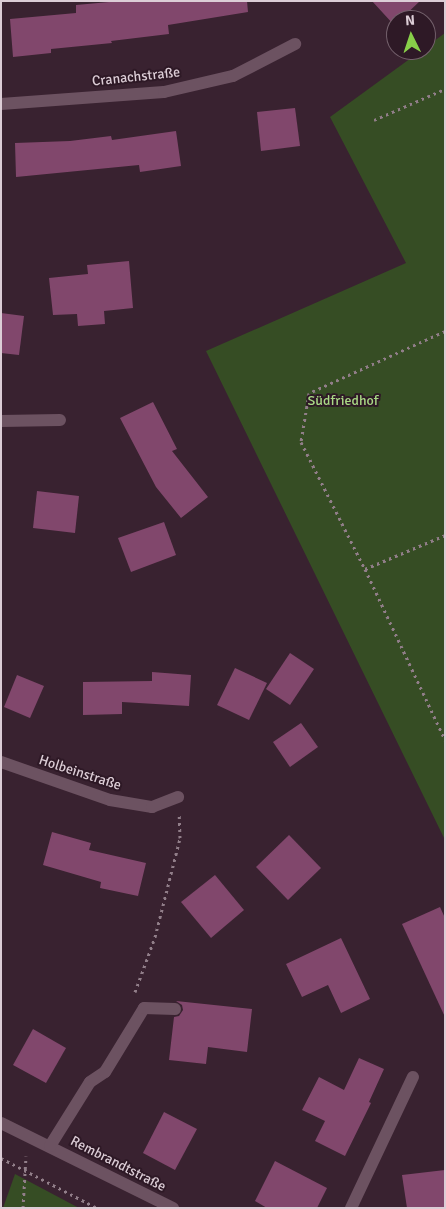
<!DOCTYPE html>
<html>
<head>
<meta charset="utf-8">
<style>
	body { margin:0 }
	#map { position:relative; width:446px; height:1209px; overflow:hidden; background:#392230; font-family:Signika,sans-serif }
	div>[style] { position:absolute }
	.green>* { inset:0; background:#364d24 }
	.building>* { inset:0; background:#81476c }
	.path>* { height:3px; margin-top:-1.5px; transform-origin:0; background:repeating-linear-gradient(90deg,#917e89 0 2.5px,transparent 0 6.5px) }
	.minor>* { height:12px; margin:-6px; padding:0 6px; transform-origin:6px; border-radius:6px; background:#6c5261 }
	span { translate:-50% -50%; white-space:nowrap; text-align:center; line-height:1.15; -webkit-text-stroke:4px #2e1926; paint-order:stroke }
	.street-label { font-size:14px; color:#dccdd6 }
	.park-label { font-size:14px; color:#aada86 }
	.frame { position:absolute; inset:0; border:2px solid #dccdd6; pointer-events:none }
	.north { position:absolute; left:386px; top:10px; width:50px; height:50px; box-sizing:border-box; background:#2e1926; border:1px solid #74616c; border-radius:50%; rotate:356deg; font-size:14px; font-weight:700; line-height:20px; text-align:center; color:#dccdd6 }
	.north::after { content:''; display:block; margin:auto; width:18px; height:22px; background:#88cf49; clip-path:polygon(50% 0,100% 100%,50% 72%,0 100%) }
</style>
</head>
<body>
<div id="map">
	<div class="green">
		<div style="clip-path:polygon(445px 33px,445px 840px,206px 351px,406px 263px,330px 117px,422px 50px,426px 50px,426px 47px)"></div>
		<div style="clip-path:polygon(15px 1174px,79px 1208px,3px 1208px)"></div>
	</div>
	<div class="building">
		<div style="clip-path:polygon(120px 1px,247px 1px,248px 12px,168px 25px,169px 34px,111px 41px,112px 43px,51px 49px,51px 53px,13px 57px,10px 19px,76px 13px,76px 5px)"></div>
		<div style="clip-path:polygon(372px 1px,420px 1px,400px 20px,396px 20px,394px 25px)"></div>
		<div style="clip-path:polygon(295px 108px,300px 146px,261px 151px,257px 112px)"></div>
		<div style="clip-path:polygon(176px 131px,181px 166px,140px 172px,139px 165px,16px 177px,15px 143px,70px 141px,111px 136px,112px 140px)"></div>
		<div style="clip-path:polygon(129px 261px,133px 308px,104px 311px,105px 324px,78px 326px,77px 314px,53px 315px,49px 278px,88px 274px,87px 265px)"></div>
		<div style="clip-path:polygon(1px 313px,24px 316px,19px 355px,1px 353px)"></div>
		<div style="clip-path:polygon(153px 402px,177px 449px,172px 451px,208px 497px,181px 518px,156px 487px,120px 418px)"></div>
		<div style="clip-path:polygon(37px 491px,79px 496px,75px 533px,33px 528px)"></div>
		<div style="clip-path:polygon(164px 522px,176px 555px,131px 572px,118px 538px)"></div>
		<div style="clip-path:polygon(290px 653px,314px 669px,290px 705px,266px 689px)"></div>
		<div style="clip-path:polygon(235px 668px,267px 683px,249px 720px,217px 705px)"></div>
		<div style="clip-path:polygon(152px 672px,191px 675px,189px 706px,122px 702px,122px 714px,83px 715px,83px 682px,152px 681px)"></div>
		<div style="clip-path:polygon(17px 675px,44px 686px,30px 718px,4px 707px)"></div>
		<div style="clip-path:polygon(301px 723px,318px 747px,290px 767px,273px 742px)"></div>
		<div style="clip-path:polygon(52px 832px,91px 843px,89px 850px,146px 863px,138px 896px,100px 888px,101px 882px,43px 865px)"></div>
		<div style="clip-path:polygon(289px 835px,321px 868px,288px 900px,256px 867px)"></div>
		<div style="clip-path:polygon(215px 875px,244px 910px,211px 938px,181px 902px)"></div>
		<div style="clip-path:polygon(440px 907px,445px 918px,445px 1017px,402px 924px)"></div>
		<div style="clip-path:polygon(341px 938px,370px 999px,341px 1013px,328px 985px,302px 997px,286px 964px)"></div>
		<div style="clip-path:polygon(176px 1001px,252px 1009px,247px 1052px,208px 1047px,206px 1064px,169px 1060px,174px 1017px,179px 1016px,183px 1010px,182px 1005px)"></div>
		<div style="clip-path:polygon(33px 1029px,66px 1048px,46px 1083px,13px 1065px)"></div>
		<div style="clip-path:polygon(359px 1058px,384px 1069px,369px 1102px,371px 1103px,345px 1156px,315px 1141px,325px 1121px,302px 1110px,319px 1077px,344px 1090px)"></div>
		<div style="clip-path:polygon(164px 1112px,197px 1129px,175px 1170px,143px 1153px)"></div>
		<div style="clip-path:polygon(275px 1161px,327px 1188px,317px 1208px,267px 1208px,255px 1201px)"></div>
		<div style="clip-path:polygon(445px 1170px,445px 1208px,407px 1208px,402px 1175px)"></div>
	</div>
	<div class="path">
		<div style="left:374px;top:120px;width:77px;rotate:-23.6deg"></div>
		<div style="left:445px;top:331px;width:149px;rotate:155.5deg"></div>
		<div style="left:309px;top:393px;width:50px;rotate:99.3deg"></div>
		<div style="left:301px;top:442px;width:142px;rotate:63.3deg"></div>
		<div style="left:365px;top:569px;width:189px;rotate:64.9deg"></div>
		<div style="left:365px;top:569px;width:87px;rotate:-23deg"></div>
		<div style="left:135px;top:992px;width:59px;rotate:-70deg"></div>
		<div style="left:155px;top:937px;width:102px;rotate:-75.8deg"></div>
		<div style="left:180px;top:838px;width:23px;rotate:-92deg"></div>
		<div style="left:1px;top:1158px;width:108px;rotate:27.5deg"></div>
		<div style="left:23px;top:1208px;width:52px;rotate:-86.7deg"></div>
	</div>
	<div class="minor">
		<div style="left:1px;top:104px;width:163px;rotate:-4.2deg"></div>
		<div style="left:164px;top:92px;width:71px;rotate:-13.1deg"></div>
		<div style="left:233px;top:76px;width:70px;rotate:-27.3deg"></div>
		<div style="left:1px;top:421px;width:59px;rotate:-1deg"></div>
		<div style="left:1px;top:762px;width:115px;rotate:19.2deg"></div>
		<div style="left:110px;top:800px;width:43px;rotate:9.5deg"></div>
		<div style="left:152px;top:807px;width:28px;rotate:-21deg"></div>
		<div style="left:1px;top:1123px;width:192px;rotate:26.3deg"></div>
		<div style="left:50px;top:1146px;width:75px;rotate:-58deg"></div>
		<div style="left:90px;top:1082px;width:18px;rotate:-34deg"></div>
		<div style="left:105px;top:1072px;width:75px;rotate:-58.6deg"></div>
		<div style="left:144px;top:1008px;width:31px;rotate:2deg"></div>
		<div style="left:351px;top:1208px;width:145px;rotate:-64.7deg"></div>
	</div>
	<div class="street-label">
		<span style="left:136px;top:77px;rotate:-6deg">Cranachstraße</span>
		<span style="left:80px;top:773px;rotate:18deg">Holbeinstraße</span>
		<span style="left:118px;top:1164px;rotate:27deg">Rembrandtstraße</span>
	</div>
	<div class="park-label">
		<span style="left:343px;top:401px">Südfriedhof</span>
	</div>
	<div class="frame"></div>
	<div class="north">N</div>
</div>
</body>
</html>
